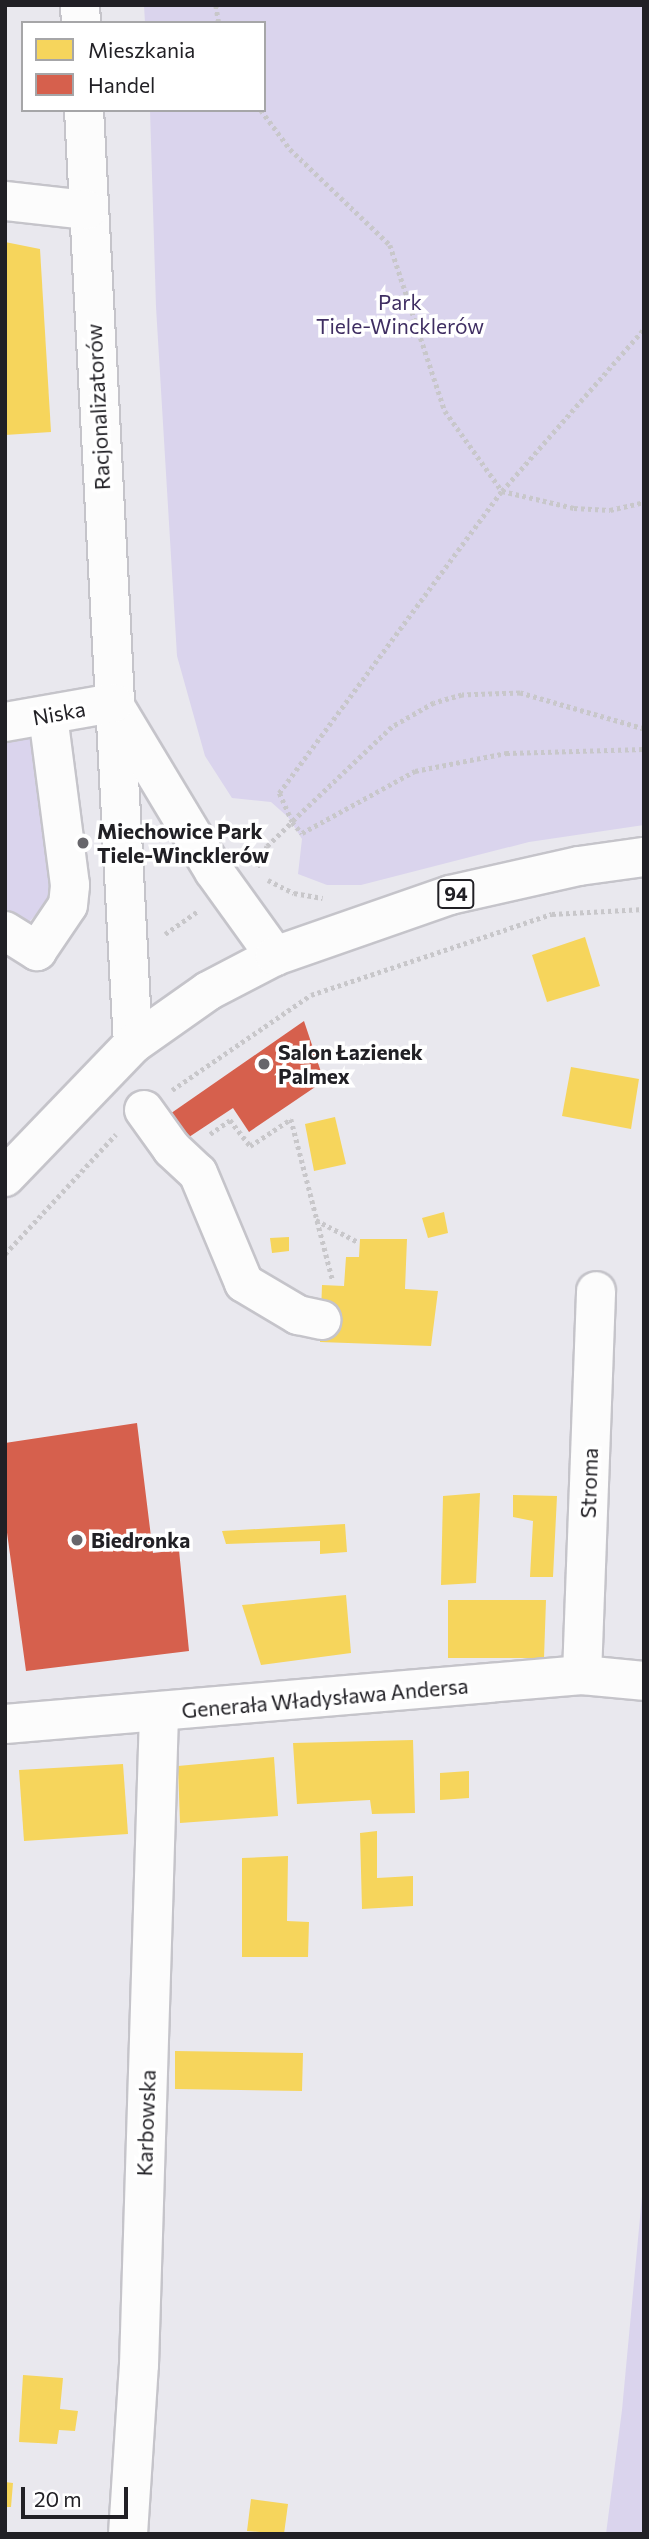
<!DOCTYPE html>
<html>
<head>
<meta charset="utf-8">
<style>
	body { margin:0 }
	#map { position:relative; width:649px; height:2539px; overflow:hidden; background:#e9e8ee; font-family:Commissioner,sans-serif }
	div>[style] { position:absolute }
	.green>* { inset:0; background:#dad4ed }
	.homes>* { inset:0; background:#f6d55c }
	.shops>* { inset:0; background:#d6604d }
	.path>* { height:4.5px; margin-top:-2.25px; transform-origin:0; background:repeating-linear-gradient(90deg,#c8c7ca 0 3.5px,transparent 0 7px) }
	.roads { filter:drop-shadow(2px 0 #c5c4ca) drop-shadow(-2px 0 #c5c4ca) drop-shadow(0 2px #c5c4ca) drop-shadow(0 -2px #c5c4ca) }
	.minor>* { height:38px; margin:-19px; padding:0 19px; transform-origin:19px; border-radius:19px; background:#fcfcfc }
	.major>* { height:38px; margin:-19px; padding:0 19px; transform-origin:19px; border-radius:19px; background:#fcfcfc }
	.dots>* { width:19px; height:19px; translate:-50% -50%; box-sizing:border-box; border:4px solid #fff; border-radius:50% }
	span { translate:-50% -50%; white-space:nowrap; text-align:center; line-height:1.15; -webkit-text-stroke:7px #fff; paint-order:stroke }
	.shield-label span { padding:2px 5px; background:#fff; border:2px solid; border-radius:5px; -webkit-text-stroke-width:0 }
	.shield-label { font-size:19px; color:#212025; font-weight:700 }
	.park-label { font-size:21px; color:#3f2e62 }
	.street-label { font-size:21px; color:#212025 }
	.poi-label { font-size:21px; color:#212025; font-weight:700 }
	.left { translate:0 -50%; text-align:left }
	.frame { position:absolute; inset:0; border:7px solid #212025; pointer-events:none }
	.legend { position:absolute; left:21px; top:21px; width:245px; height:91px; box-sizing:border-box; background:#fff; border:2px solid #a6a6a8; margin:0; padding:9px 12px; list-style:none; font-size:21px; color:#212025 }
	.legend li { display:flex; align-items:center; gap:14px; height:35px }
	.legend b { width:35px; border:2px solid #a6a6a8 }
	.scale { position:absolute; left:21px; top:2487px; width:107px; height:32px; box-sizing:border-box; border:4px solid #212025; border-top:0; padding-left:9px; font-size:21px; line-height:24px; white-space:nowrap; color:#212025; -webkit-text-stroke:5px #fff; paint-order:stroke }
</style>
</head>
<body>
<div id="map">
	<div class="green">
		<div style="clip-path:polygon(144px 5px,644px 5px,644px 825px,529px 842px,361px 885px,327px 885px,298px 874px,302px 839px,288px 817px,271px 802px,232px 798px,205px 756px,177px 656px,156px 307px,150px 110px,264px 110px,264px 23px,145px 23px)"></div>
		<div style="clip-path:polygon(32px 734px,61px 889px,28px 923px,5px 910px,5px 738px)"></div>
		<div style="clip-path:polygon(644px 2175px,644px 2534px,606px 2534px,622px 2410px)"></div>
	</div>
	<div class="homes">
		<div style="clip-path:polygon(5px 242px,40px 249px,51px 432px,5px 435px)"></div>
		<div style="clip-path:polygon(585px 937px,600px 986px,547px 1002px,532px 955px)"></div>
		<div style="clip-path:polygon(571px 1067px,639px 1079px,631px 1129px,562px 1116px)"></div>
		<div style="clip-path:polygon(335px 1117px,346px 1164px,314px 1171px,305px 1124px)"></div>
		<div style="clip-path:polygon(444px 1212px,448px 1233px,428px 1238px,422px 1218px)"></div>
		<div style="clip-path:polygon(289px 1237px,289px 1251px,272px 1253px,270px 1238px)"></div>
		<div style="clip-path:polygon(360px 1239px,407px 1239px,405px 1289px,438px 1291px,431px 1346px,320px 1342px,322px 1285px,344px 1286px,346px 1257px,359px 1257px)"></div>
		<div style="clip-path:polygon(480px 1493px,476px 1583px,441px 1585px,443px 1496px)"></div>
		<div style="clip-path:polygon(513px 1495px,557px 1496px,553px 1577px,530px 1577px,533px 1521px,513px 1517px)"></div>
		<div style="clip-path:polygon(345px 1524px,347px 1552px,320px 1554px,320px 1541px,226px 1544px,222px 1531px)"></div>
		<div style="clip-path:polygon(346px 1595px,351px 1653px,261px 1665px,242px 1605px)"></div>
		<div style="clip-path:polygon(448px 1600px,546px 1600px,544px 1658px,448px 1658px)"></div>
		<div style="clip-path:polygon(413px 1740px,415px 1813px,372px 1814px,370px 1800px,297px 1804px,293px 1743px)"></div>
		<div style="clip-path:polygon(274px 1757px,278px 1816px,180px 1823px,178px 1766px)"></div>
		<div style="clip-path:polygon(123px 1764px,128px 1834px,24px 1841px,19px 1770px)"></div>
		<div style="clip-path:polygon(469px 1771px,469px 1798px,440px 1800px,440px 1773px)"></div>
		<div style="clip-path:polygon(377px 1831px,377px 1878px,413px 1876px,413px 1906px,362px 1909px,360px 1833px)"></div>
		<div style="clip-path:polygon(288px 1856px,287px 1921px,309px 1922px,308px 1957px,242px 1957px,242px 1858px)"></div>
		<div style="clip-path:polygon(175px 2051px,303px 2053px,302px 2091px,175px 2089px)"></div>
		<div style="clip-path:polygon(23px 2375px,63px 2378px,60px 2409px,78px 2411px,75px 2431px,59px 2430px,57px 2444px,19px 2442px)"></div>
		<div style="clip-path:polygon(5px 2482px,13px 2483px,11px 2507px,5px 2507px)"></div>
		<div style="clip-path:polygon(251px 2499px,288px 2504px,284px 2534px,247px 2531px)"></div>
	</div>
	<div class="shops">
		<div style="clip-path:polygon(304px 1021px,324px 1081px,249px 1132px,233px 1108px,186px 1139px,167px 1116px)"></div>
		<div style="clip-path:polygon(137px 1423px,153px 1553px,179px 1550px,189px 1651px,26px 1671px,5px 1518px,5px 1443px)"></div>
	</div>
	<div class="path">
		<div style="left:216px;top:5px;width:18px;rotate:81deg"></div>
		<div style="left:261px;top:110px;width:49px;rotate:53.4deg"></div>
		<div style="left:290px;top:149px;width:139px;rotate:43.8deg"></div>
		<div style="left:390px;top:245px;width:175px;rotate:71.7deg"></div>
		<div style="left:445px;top:411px;width:98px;rotate:54.5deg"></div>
		<div style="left:502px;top:491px;width:74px;rotate:13.3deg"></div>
		<div style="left:574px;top:508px;width:36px;rotate:3deg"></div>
		<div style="left:610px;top:510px;width:35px;rotate:-13deg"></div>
		<div style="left:644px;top:729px;width:129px;rotate:-163.8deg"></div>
		<div style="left:520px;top:693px;width:58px;rotate:178deg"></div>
		<div style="left:462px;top:695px;width:29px;rotate:164deg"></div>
		<div style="left:434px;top:703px;width:48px;rotate:150.3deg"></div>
		<div style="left:392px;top:727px;width:138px;rotate:136.5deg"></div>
		<div style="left:292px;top:822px;width:15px;rotate:48deg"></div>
		<div style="left:302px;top:833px;width:129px;rotate:-28.8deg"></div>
		<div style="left:415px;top:771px;width:93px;rotate:-11.2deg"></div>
		<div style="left:506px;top:753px;width:138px;rotate:-1.7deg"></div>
		<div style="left:257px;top:867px;width:23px;rotate:-65deg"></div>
		<div style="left:267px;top:846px;width:35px;rotate:-44deg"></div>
		<div style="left:292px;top:822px;width:32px;rotate:-114deg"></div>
		<div style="left:279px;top:793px;width:375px;rotate:-53.6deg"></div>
		<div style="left:502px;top:491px;width:215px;rotate:-48.8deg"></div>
		<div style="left:268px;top:880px;width:29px;rotate:27deg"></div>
		<div style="left:294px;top:893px;width:29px;rotate:10deg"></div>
		<div style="left:165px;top:934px;width:40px;rotate:-34.9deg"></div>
		<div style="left:172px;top:1090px;width:168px;rotate:-34.4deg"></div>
		<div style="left:311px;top:995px;width:254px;rotate:-18.6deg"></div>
		<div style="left:552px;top:914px;width:92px;rotate:-3.1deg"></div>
		<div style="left:210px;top:1134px;width:24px;rotate:-35deg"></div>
		<div style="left:230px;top:1120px;width:33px;rotate:52deg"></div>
		<div style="left:250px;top:1146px;width:49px;rotate:-33.4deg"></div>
		<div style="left:291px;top:1119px;width:167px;rotate:75.5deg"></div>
		<div style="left:316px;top:1220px;width:47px;rotate:27.6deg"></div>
		<div style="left:5px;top:1254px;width:163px;rotate:-47.2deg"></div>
	</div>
	<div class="roads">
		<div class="minor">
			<div style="left:80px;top:5px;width:18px;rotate:87deg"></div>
			<div style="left:84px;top:110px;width:935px;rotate:87deg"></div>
			<div style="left:5px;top:201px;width:82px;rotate:6.3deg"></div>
			<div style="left:116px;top:708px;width:190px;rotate:59deg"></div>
			<div style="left:214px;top:871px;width:105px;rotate:54.3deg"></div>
			<div style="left:5px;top:722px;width:110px;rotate:-10deg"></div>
			<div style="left:5px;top:931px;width:38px;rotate:32deg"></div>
			<div style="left:37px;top:951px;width:55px;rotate:-56deg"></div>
			<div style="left:68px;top:905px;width:20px;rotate:-84deg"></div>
			<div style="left:70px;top:885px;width:171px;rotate:-97.4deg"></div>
			<div style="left:144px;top:1110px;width:48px;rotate:54.3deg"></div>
			<div style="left:172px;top:1149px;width:35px;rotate:43deg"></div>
			<div style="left:198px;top:1173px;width:119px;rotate:67.3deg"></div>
			<div style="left:244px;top:1283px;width:63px;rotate:30.7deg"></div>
			<div style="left:298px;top:1315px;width:24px;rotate:12deg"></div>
			<div style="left:582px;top:1675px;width:384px;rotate:-87.9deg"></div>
			<div style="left:5px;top:1724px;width:579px;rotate:-4.85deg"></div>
			<div style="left:582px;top:1675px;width:62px;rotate:5.5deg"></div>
			<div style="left:128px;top:2534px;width:169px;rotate:-86.3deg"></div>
			<div style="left:139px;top:2365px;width:652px;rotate:-88.24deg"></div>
		</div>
		<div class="major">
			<div style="left:5px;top:1177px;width:185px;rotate:-46.1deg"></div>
			<div style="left:133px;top:1044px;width:92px;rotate:-35.2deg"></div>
			<div style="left:208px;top:991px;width:76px;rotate:-27.6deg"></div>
			<div style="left:275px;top:956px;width:185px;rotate:-19.2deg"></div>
			<div style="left:450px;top:895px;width:132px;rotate:-12.7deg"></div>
			<div style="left:579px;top:866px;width:66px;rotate:-7.9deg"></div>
		</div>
	</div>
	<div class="dots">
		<div style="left:83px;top:843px;background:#67666b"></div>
		<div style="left:264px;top:1064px;background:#67666b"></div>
		<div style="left:77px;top:1540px;background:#67666b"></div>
	</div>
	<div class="shield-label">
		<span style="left:456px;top:894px">94</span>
	</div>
	<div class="park-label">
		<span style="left:400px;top:314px">Park<br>Tiele-Wincklerów</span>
	</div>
	<div class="street-label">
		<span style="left:98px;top:407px;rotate:-93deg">Racjonalizatorów</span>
		<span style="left:59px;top:713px;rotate:-10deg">Niska</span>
		<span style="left:589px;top:1483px;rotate:-88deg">Stroma</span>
		<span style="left:325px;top:1698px;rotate:-5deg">Generała Władysława Andersa</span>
		<span style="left:146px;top:2123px;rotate:-88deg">Karbowska</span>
	</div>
	<div class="poi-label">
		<span class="left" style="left:97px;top:843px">Miechowice Park<br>Tiele-Wincklerów</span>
		<span class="left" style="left:278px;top:1064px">Salon Łazienek<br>Palmex</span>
		<span class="left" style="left:91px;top:1540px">Biedronka</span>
	</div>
	<div class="frame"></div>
	<ul class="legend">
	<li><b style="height:19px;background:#f6d55c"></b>Mieszkania</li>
	<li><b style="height:19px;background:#d6604d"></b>Handel</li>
	</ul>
	<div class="scale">20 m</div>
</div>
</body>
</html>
